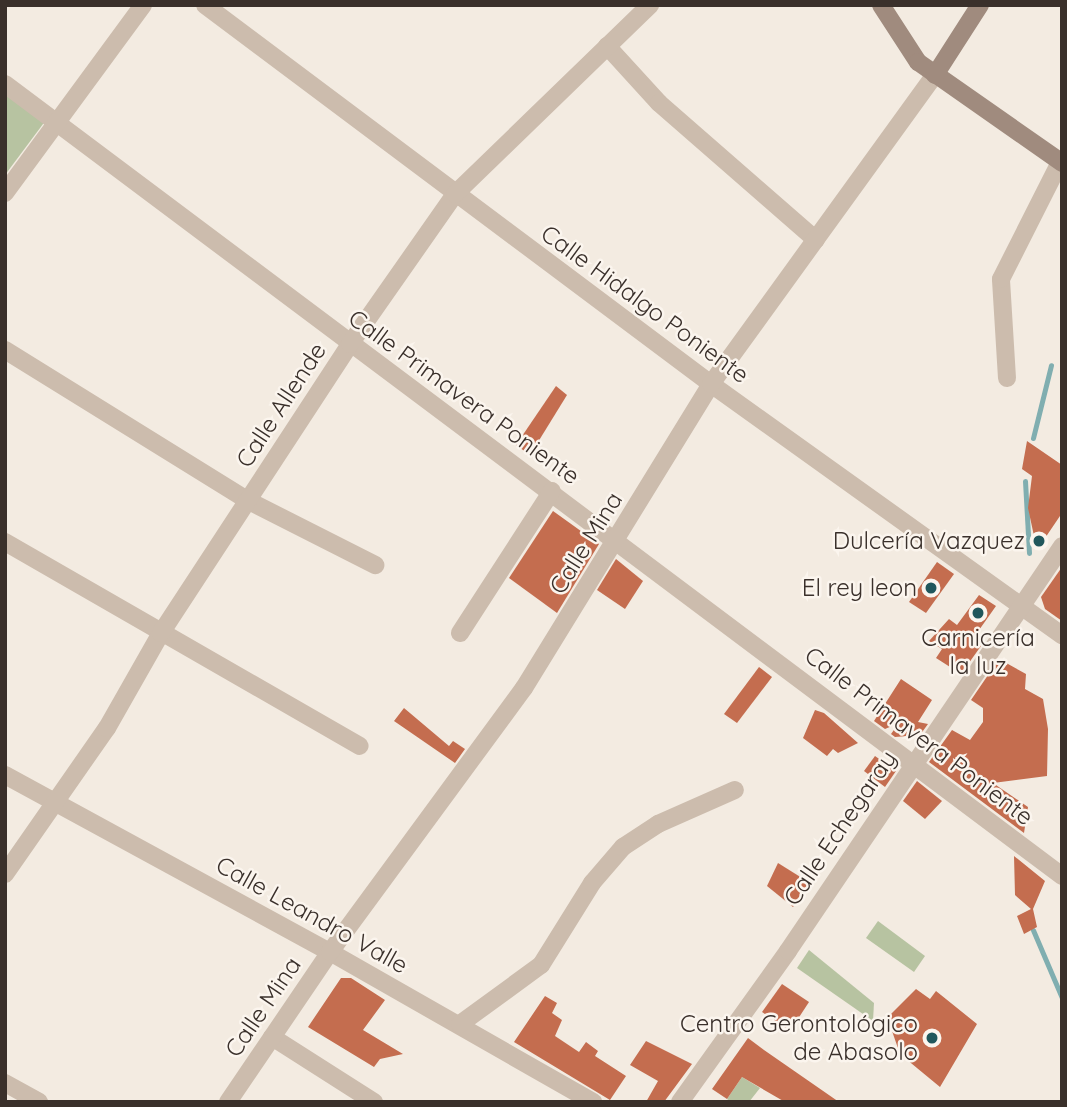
<!DOCTYPE html>
<html>
<head>
<meta charset="utf-8">
<style>
	body { margin:0 }
	#map { position:relative; width:1067px; height:1107px; overflow:hidden; background:#f3ebe1; font-family:Quicksand,sans-serif }
	div>[style] { position:absolute }
	.green>* { inset:0; background:#b7c3a1 }
	.stream>* { height:5px; margin:-2.5px; padding:0 2.5px; transform-origin:2.5px; border-radius:2.5px; background:#80aeb0 }
	.building>* { inset:0; background:#c46d4f }
	.street>* { height:18px; margin:-9px; padding:0 9px; transform-origin:9px; border-radius:9px; background:#ccbcad }
	.secondary>* { height:18px; margin:-9px; padding:0 9px; transform-origin:9px; border-radius:9px; background:#a08b7e }
	.dots>* { width:19px; height:19px; translate:-50% -50%; box-sizing:border-box; border:4px solid #fbf5ee; border-radius:50% }
	span { translate:-50% -50%; white-space:nowrap; text-align:center; line-height:1.15; -webkit-text-stroke:5px #fbf5ee; paint-order:stroke }
	.street-label { font-size:24px; color:#3a302b }
	.poi-label { font-size:24px; color:#3a302b }
	.right { translate:-100% -50%; text-align:right }
	.frame { position:absolute; inset:0; border:7px solid #3a302b; pointer-events:none }
</style>
</head>
<body>
<div id="map">
	<div class="green">
		<div style="clip-path:polygon(5px 91px,46px 120px,5px 175px)"></div>
		<div style="clip-path:polygon(878px 921px,925px 956px,914px 972px,866px 938px)"></div>
		<div style="clip-path:polygon(809px 950px,874px 1003px,873px 1021px,797px 968px)"></div>
		<div style="clip-path:polygon(742px 1077px,760px 1088px,749px 1102px,731px 1102px,727px 1099px)"></div>
	</div>
	<div class="stream">
		<div style="left:1033px;top:438px;width:75px;rotate:-76.1deg"></div>
		<div style="left:1025px;top:481px;width:72px;rotate:86.8deg"></div>
		<div style="left:1033px;top:930px;width:74px;rotate:66.9deg"></div>
	</div>
	<div class="building">
		<div style="clip-path:polygon(556px 386px,567px 395px,530px 455px,516px 445px)"></div>
		<div style="clip-path:polygon(1027px 441px,1062px 465px,1062px 513px,1037px 550px,1028px 508px,1032px 476px,1022px 469px)"></div>
		<div style="clip-path:polygon(553px 511px,599px 544px,557px 613px,509px 578px)"></div>
		<div style="clip-path:polygon(616px 559px,643px 581px,625px 609px,597px 590px)"></div>
		<div style="clip-path:polygon(937px 562px,954px 574px,926px 613px,909px 602px)"></div>
		<div style="clip-path:polygon(1062px 567px,1062px 621px,1045px 609px,1041px 597px)"></div>
		<div style="clip-path:polygon(979px 595px,996px 606px,972px 640px,981px 646px,961px 674px,936px 658px,942px 649px,929px 641px,949px 619px,957px 625px)"></div>
		<div style="clip-path:polygon(999px 659px,1026px 674px,1025px 689px,1043px 699px,1048px 729px,1047px 776px,993px 783px,1028px 807px,1024px 833px,929px 762px,952px 730px,970px 740px,983px 722px,983px 708px,971px 700px)"></div>
		<div style="clip-path:polygon(759px 667px,772px 677px,737px 723px,724px 714px)"></div>
		<div style="clip-path:polygon(901px 679px,932px 700px,918px 722px,928px 724px,920px 735px,895px 737px,891px 734px,899px 723px,885px 729px,874px 721px)"></div>
		<div style="clip-path:polygon(404px 708px,449px 746px,453px 741px,465px 749px,455px 763px,394px 721px)"></div>
		<div style="clip-path:polygon(815px 710px,824px 713px,858px 743px,838px 753px,833px 749px,827px 756px,803px 738px)"></div>
		<div style="clip-path:polygon(875px 756px,896px 771px,885px 787px,864px 771px)"></div>
		<div style="clip-path:polygon(917px 781px,942px 801px,925px 819px,903px 801px)"></div>
		<div style="clip-path:polygon(1014px 856px,1045px 881px,1033px 909px,1037px 927px,1024px 934px,1017px 916px,1031px 909px,1015px 895px)"></div>
		<div style="clip-path:polygon(778px 863px,810px 883px,793px 907px,767px 886px)"></div>
		<div style="clip-path:polygon(341px 978px,351px 978px,385px 1000px,363px 1030px,403px 1054px,380px 1059px,374px 1067px,308px 1027px)"></div>
		<div style="clip-path:polygon(782px 984px,809px 1002px,790px 1031px,762px 1012px)"></div>
		<div style="clip-path:polygon(916px 989px,930px 999px,936px 991px,977px 1024px,940px 1087px,900px 1054px,892px 1031px,882px 1023px)"></div>
		<div style="clip-path:polygon(545px 996px,557px 1003px,552px 1013px,562px 1020px,555px 1036px,579px 1052px,586px 1042px,598px 1051px,595px 1056px,626px 1076px,610px 1100px,514px 1042px)"></div>
		<div style="clip-path:polygon(748px 1038px,764px 1050px,839px 1102px,785px 1102px,742px 1077px,727px 1099px,712px 1089px)"></div>
		<div style="clip-path:polygon(646px 1041px,692px 1064px,664px 1102px,646px 1102px,658px 1081px,630px 1065px)"></div>
	</div>
	<div class="street">
		<div style="left:205px;top:5px;width:632px;rotate:36.83deg"></div>
		<div style="left:711px;top:384px;width:432px;rotate:35.6deg"></div>
		<div style="left:607px;top:46px;width:77px;rotate:47.6deg"></div>
		<div style="left:659px;top:103px;width:208px;rotate:41.1deg"></div>
		<div style="left:5px;top:84px;width:1321px;rotate:36.84deg"></div>
		<div style="left:5px;top:193px;width:233px;rotate:-53.7deg"></div>
		<div style="left:5px;top:350px;width:285px;rotate:31.8deg"></div>
		<div style="left:247px;top:500px;width:144px;rotate:26.9deg"></div>
		<div style="left:1007px;top:378px;width:99px;rotate:-93.5deg"></div>
		<div style="left:1001px;top:279px;width:131px;rotate:-63.2deg"></div>
		<div style="left:5px;top:542px;width:409px;rotate:29.9deg"></div>
		<div style="left:460px;top:633px;width:169px;rotate:-57.1deg"></div>
		<div style="left:5px;top:775px;width:370px;rotate:28.6deg"></div>
		<div style="left:330px;top:952px;width:303px;rotate:29.7deg"></div>
		<div style="left:5px;top:874px;width:178px;rotate:-55.1deg"></div>
		<div style="left:107px;top:728px;width:109px;rotate:-60.4deg"></div>
		<div style="left:161px;top:633px;width:345px;rotate:-56.8deg"></div>
		<div style="left:350px;top:344px;width:183px;rotate:-55deg"></div>
		<div style="left:455px;top:194px;width:272px;rotate:-44.1deg"></div>
		<div style="left:460px;top:1024px;width:100px;rotate:-36.1deg"></div>
		<div style="left:541px;top:965px;width:97px;rotate:-58.1deg"></div>
		<div style="left:592px;top:883px;width:48px;rotate:-49.3deg"></div>
		<div style="left:623px;top:847px;width:42px;rotate:-33.3deg"></div>
		<div style="left:658px;top:824px;width:84px;rotate:-23.8deg"></div>
		<div style="left:272px;top:1037px;width:121px;rotate:32.5deg"></div>
		<div style="left:5px;top:1083px;width:39px;rotate:29deg"></div>
		<div style="left:228px;top:1102px;width:181px;rotate:-55.8deg"></div>
		<div style="left:330px;top:952px;width:328px;rotate:-53.7deg"></div>
		<div style="left:524px;top:688px;width:357px;rotate:-58.4deg"></div>
		<div style="left:711px;top:384px;width:382px;rotate:-54.1deg"></div>
		<div style="left:680px;top:1102px;width:186px;rotate:-54.4deg"></div>
		<div style="left:788px;top:951px;width:489px;rotate:-55.9deg"></div>
	</div>
	<div class="secondary">
		<div style="left:881px;top:5px;width:68px;rotate:57deg"></div>
		<div style="left:918px;top:62px;width:176px;rotate:35deg"></div>
		<div style="left:935px;top:75px;width:83px;rotate:-57.3deg"></div>
	</div>
	<div class="dots">
		<div style="left:1039px;top:541px;background:#21575c"></div>
		<div style="left:931px;top:588px;background:#21575c"></div>
		<div style="left:978px;top:613px;background:#21575c"></div>
		<div style="left:932px;top:1038px;background:#21575c"></div>
	</div>
	<div class="street-label">
		<span style="left:645px;top:304px;rotate:36deg">Calle Hidalgo Poniente</span>
		<span style="left:464px;top:397px;rotate:36deg">Calle Primavera Poniente</span>
		<span style="left:281px;top:405px;rotate:-57deg">Calle Allende</span>
		<span style="left:586px;top:543px;rotate:-58deg">Calle Mina</span>
		<span style="left:919px;top:736px;rotate:37deg">Calle Primavera Poniente</span>
		<span style="left:840px;top:828px;rotate:-56deg">Calle Echegaray</span>
		<span style="left:312px;top:915px;rotate:29deg">Calle Leandro Valle</span>
		<span style="left:263px;top:1007px;rotate:-56deg">Calle Mina</span>
	</div>
	<div class="poi-label">
		<span class="right" style="left:1025px;top:541px">Dulcería Vazquez</span>
		<span class="right" style="left:917px;top:588px">El rey leon</span>
		<span style="left:978px;top:652px">Carnicería<br>la luz</span>
		<span class="right" style="left:918px;top:1038px">Centro Gerontológico<br>de Abasolo</span>
	</div>
	<div class="frame"></div>
</div>
</body>
</html>
